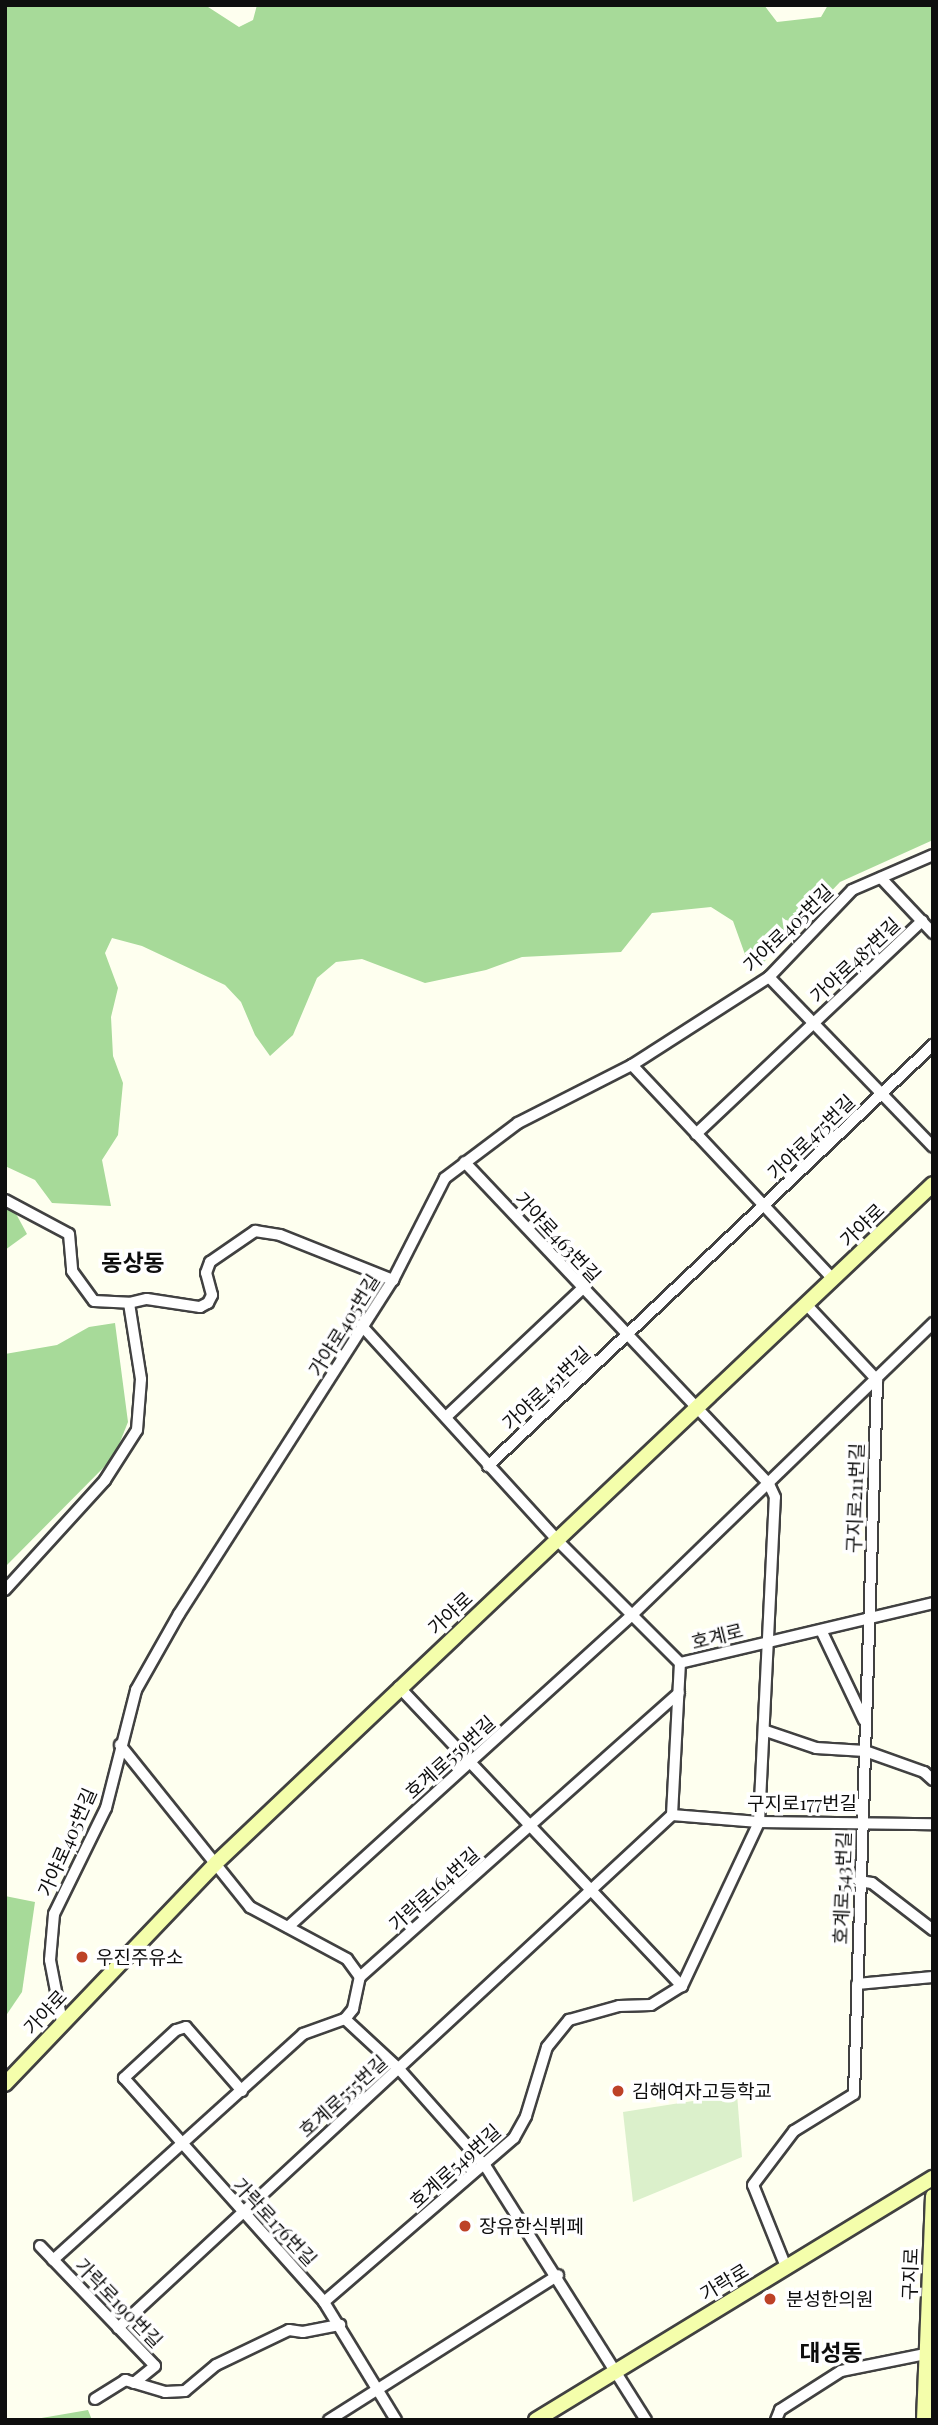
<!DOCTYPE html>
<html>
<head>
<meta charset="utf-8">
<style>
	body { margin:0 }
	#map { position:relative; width:938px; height:2425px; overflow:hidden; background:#feffef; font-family:"Playfair Display","Noto Sans KR",serif }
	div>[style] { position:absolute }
	.forest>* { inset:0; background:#a7da99 }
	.pitch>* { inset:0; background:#dbf0cb }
	.roads { filter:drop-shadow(2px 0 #414141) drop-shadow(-2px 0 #414141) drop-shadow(0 2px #414141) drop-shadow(0 -2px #414141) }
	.street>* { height:10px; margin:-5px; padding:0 5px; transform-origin:5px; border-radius:5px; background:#fff }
	.secondary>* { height:14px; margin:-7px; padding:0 7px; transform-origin:7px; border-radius:7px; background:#f4feab }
	.dots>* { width:19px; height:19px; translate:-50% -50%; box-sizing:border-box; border:4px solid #fff; border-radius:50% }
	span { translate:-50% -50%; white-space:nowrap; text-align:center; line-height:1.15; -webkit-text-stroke:7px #fff; paint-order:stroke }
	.street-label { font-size:19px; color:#0e0e0e }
	.poi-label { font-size:19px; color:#0e0e0e }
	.left { translate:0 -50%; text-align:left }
	.quarter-label { font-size:23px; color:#0e0e0e; font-weight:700 }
	.frame { position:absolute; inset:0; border:7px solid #0e0e0e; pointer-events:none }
</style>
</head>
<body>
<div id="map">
	<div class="forest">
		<div style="clip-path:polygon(5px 5px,205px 5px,239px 27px,253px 20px,257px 5px,764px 5px,777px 22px,821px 17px,828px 5px,933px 5px,933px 840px,840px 882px,761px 965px,747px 960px,733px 921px,711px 907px,652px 913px,621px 952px,522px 957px,486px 970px,425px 983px,362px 959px,336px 962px,317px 978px,293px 1035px,270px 1056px,255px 1035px,241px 1002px,225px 985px,142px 946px,112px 938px,105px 953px,118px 988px,111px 1017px,113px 1056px,123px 1083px,118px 1135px,102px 1160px,111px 1206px,52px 1203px,35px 1180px,5px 1166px)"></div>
		<div style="clip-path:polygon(5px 1205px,14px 1210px,27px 1234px,5px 1250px)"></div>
		<div style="clip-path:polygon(115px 1323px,128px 1422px,114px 1457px,5px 1567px,5px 1354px,57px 1345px,89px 1327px)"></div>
		<div style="clip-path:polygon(5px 1896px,35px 1902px,22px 1992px,5px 2017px)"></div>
		<div style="clip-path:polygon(88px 2410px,92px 2420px,30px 2420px)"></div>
	</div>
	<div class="pitch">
		<div style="clip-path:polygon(737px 2094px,742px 2157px,633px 2202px,623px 2112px)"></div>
	</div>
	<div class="roads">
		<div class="street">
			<div style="left:881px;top:878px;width:76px;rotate:46.6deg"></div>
			<div style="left:769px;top:977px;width:236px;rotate:46deg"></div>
			<div style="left:632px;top:1065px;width:294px;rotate:46.8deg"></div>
			<div style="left:696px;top:1134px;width:311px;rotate:-43.3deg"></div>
			<div style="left:5px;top:1200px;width:72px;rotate:28deg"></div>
			<div style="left:69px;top:1234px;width:37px;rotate:85deg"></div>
			<div style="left:72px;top:1271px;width:37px;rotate:54deg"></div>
			<div style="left:94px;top:1301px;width:35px;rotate:3deg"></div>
			<div style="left:361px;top:1325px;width:291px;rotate:47.6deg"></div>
			<div style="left:557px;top:1540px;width:174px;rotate:45deg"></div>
			<div style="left:680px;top:1663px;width:260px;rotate:-13.3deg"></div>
			<div style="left:446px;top:1417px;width:187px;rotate:-43.3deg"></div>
			<div style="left:488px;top:1466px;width:613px;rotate:-43.41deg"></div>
			<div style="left:5px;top:1590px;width:149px;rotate:-47.7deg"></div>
			<div style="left:105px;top:1480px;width:59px;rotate:-57.4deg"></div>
			<div style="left:137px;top:1430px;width:51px;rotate:-85.5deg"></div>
			<div style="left:141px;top:1379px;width:77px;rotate:-99deg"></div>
			<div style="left:129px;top:1303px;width:18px;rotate:-13deg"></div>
			<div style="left:147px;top:1299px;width:54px;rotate:8.6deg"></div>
			<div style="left:200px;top:1307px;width:9px;rotate:-27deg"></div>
			<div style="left:208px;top:1303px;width:9px;rotate:-63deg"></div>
			<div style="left:212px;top:1295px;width:23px;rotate:-105deg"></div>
			<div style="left:206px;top:1273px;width:12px;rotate:-70deg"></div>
			<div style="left:210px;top:1262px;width:55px;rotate:-34.6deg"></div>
			<div style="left:255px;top:1231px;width:25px;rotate:9deg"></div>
			<div style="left:280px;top:1235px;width:122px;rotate:21.7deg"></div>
			<div style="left:821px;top:1630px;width:100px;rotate:64.5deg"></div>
			<div style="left:399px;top:1687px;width:412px;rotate:46.6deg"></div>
			<div style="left:766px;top:1731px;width:53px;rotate:18.8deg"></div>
			<div style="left:816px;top:1748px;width:49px;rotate:3.5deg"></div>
			<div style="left:865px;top:1751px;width:63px;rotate:19.6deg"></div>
			<div style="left:924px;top:1772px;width:12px;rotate:42deg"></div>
			<div style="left:672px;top:1815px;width:87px;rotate:4.6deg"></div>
			<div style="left:759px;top:1822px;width:174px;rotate:0.7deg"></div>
			<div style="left:859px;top:1881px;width:13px;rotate:9deg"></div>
			<div style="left:872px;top:1883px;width:77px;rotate:37.6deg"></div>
			<div style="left:288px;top:1927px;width:467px;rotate:-42.2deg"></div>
			<div style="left:634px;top:1613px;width:417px;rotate:-44.1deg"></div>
			<div style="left:360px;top:1977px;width:427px;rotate:-41.7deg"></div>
			<div style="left:857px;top:1984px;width:76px;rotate:-5.3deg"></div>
			<div style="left:345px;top:2019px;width:74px;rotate:42.8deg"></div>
			<div style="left:399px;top:2069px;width:131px;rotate:48.4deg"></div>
			<div style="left:486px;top:2167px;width:299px;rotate:57.7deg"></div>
			<div style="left:62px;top:2022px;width:63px;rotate:-101deg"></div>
			<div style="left:50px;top:1960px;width:46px;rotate:-85deg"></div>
			<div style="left:54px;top:1914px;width:118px;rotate:-63.9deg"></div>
			<div style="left:106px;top:1808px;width:122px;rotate:-75.7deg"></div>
			<div style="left:136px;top:1690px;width:87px;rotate:-60.5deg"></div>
			<div style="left:179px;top:1614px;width:397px;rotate:-57.4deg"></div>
			<div style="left:393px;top:1280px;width:114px;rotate:-63deg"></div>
			<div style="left:445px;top:1178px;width:91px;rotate:-37deg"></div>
			<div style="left:518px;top:1123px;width:128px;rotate:-27deg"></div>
			<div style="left:632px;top:1065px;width:163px;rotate:-32.7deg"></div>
			<div style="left:769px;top:977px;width:120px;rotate:-46.3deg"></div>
			<div style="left:852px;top:890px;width:88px;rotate:-23.4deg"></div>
			<div style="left:242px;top:2091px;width:85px;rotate:-131.2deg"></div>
			<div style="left:186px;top:2027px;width:10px;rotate:163deg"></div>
			<div style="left:176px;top:2030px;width:71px;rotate:137.3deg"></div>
			<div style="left:124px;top:2078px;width:300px;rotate:48.2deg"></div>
			<div style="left:324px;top:2302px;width:138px;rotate:58.6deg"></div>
			<div style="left:40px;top:2246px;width:166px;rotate:46.2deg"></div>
			<div style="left:155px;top:2366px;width:27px;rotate:141deg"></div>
			<div style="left:53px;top:2260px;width:337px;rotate:-42.1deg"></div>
			<div style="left:303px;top:2034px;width:45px;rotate:-19.7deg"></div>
			<div style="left:345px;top:2019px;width:13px;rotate:-51deg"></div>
			<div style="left:353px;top:2009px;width:33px;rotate:-78deg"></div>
			<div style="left:360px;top:1977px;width:22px;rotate:-126deg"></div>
			<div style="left:347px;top:1959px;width:110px;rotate:-151.8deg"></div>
			<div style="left:250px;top:1907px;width:208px;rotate:-128.7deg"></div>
			<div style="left:786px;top:2267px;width:88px;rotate:-111.9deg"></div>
			<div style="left:753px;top:2185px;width:68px;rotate:-52.8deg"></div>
			<div style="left:794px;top:2131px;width:70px;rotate:-31.7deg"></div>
			<div style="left:854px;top:2094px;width:714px;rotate:-88.15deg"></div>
			<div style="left:877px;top:1380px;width:104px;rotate:-133.1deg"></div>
			<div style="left:324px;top:2302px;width:251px;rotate:-40.8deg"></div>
			<div style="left:514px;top:2138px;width:25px;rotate:-61deg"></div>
			<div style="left:526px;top:2116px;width:72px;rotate:-73.1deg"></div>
			<div style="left:547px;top:2047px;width:35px;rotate:-51deg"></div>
			<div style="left:569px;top:2020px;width:52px;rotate:-15.6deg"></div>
			<div style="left:619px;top:2006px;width:32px;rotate:-2deg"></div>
			<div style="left:651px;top:2005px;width:36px;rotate:-32deg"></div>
			<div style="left:682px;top:1986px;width:181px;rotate:-64.8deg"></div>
			<div style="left:759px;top:1822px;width:325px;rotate:-87.2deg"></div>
			<div style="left:775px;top:1497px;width:14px;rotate:-115deg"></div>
			<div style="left:769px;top:1484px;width:443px;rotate:-133.4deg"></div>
			<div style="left:118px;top:2328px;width:755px;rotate:-42.8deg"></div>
			<div style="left:672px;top:1815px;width:152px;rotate:-87deg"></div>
			<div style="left:95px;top:2399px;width:36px;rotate:-32deg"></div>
			<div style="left:125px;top:2380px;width:42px;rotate:16.7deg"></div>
			<div style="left:165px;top:2392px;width:20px;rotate:-3deg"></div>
			<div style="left:185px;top:2391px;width:40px;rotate:-40deg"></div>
			<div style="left:216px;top:2365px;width:81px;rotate:-25.6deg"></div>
			<div style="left:289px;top:2330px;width:14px;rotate:8deg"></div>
			<div style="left:303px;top:2332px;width:38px;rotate:-11deg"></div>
			<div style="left:329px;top:2420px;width:271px;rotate:-32.3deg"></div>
			<div style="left:776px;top:2420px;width:11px;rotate:-68deg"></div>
			<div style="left:780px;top:2410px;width:72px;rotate:-32.6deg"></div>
			<div style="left:841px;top:2371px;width:91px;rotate:-11.4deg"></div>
		</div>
		<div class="secondary">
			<div style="left:5px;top:2084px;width:306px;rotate:-46.3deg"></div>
			<div style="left:216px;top:1863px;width:987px;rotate:-43.44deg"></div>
			<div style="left:536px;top:2420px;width:465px;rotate:-31.4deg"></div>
			<div style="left:924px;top:2420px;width:224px;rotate:-87.7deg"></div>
		</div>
	</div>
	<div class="dots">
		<div style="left:82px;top:1957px;background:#bd4227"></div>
		<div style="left:618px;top:2091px;background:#bd4227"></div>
		<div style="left:465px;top:2226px;background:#bd4227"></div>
		<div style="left:770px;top:2299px;background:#bd4227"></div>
	</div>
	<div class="street-label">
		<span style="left:788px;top:928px;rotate:-44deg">가야로405번길</span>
		<span style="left:855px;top:960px;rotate:-43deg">가야로487번길</span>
		<span style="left:811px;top:1137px;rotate:-44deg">가야로475번길</span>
		<span style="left:862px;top:1225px;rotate:-44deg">가야로</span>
		<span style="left:558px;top:1237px;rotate:47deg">가야로463번길</span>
		<span style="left:344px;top:1325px;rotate:-58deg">가야로405번길</span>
		<span style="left:546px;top:1388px;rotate:-43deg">가야로451번길</span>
		<span style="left:855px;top:1498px;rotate:-88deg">구지로211번길</span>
		<span style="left:450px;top:1613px;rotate:-43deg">가야로</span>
		<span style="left:717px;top:1636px;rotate:-14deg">호계로</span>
		<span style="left:450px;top:1757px;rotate:-42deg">호계로559번길</span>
		<span style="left:802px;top:1803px">구지로177번길</span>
		<span style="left:67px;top:1842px;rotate:-66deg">가야로405번길</span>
		<span style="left:842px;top:1888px;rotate:-88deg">호계로543번길</span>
		<span style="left:434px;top:1889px;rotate:-42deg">가락로164번길</span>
		<span style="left:45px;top:2012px;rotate:-47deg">가야로</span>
		<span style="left:343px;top:2096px;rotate:-42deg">호계로555번길</span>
		<span style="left:455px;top:2166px;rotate:-42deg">호계로549번길</span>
		<span style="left:275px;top:2222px;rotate:47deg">가락로176번길</span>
		<span style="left:910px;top:2274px;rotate:-88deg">구지로</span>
		<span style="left:724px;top:2282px;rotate:-31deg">가락로</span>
		<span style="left:119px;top:2303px;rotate:46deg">가락로190번길</span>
	</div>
	<div class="poi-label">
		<span class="left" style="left:96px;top:1957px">우진주유소</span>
		<span class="left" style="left:632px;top:2091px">김해여자고등학교</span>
		<span class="left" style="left:479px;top:2226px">장유한식뷔페</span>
		<span class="left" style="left:786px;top:2299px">분성한의원</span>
	</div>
	<div class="quarter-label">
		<span style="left:133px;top:1262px">동상동</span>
		<span style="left:831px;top:2352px">대성동</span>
	</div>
	<div class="frame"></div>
</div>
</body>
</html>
